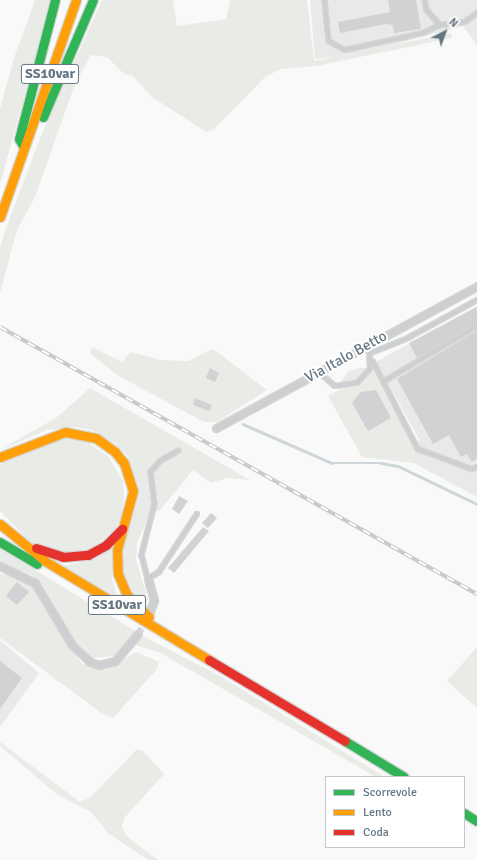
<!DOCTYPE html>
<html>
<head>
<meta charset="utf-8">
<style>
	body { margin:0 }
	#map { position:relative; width:477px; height:860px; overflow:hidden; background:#f9f9f9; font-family:Signika,sans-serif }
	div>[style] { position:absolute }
	.built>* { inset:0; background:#e8e9e9 }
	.green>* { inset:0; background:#e8ebe6 }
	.stream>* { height:2.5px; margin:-1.25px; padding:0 1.25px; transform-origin:1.25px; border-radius:1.25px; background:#ced6d9 }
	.building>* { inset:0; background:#d0d2d3 }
	.street-tunnel>* { height:7px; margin-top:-3.5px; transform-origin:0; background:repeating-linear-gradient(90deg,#d4d8dc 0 7px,transparent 0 10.5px) }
	.roads { filter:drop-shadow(1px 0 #d5d6d6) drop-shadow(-1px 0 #d5d6d6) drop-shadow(0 1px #d5d6d6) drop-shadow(0 -1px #d5d6d6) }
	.lane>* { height:3.5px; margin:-1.75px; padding:0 1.75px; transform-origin:1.75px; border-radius:1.75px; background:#cecfd0 }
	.street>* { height:7px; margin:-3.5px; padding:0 3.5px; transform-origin:3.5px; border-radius:3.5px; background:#cecfd0 }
	.fast>* { height:9px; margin:-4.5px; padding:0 4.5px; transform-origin:4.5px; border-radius:4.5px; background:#30b455 }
	.slow>* { height:9px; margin:-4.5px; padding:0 4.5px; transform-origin:4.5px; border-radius:4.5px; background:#ff9f0a }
	.jam>* { height:9px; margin:-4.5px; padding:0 4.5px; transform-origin:4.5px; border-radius:4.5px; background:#e5322d }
	.rail>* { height:4px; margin-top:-2px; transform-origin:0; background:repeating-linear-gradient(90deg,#fff 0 8px,#c3c5c6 0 16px); box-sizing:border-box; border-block:1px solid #c3c5c6 }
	span { translate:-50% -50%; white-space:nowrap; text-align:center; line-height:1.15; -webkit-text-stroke:4px #fff; paint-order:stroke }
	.shield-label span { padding:1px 3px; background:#fff; border:1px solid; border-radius:3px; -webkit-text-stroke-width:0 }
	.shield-label { font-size:14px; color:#657683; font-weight:700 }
	.street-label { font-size:15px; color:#657683 }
	.legend { position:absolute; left:325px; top:776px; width:140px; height:72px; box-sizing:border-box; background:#fff; border:1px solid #c1c8cd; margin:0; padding:5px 7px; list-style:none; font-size:12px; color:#657683 }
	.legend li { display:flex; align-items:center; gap:8px; height:20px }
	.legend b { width:20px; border:1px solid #c1c8cd }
	.north { position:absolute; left:425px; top:12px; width:40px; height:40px; -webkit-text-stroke:3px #fff; paint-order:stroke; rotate:42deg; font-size:11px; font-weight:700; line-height:16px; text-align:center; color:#657683 }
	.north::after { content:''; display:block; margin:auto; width:14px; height:18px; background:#657683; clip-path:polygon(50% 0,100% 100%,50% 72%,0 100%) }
</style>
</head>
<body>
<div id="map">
	<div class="built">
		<div style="clip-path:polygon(310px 0,477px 0,477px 45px,463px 26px,358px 54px,315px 59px)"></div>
		<div style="clip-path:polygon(477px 306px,477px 497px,412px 462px,419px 439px,376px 362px)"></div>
		<div style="clip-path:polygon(0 640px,39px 673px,0 727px)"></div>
	</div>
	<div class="green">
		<div style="clip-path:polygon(35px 0,51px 0,0 184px,0 109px,14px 58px)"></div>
		<div style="clip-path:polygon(102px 0,173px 0,177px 26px,226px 19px,230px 0,307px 0,314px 61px,451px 33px,452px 38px,316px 66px,282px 69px,266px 76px,214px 129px,206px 132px,152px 97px,133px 76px,124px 74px,107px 57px,91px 55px,75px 84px,35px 197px,17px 230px,0 293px,0 247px,6px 228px,41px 136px)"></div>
		<div style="clip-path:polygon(92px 347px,122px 362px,131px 352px,160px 360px,188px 361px,213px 349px,267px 390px,217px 422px,204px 422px,117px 375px,90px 353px)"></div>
		<div style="clip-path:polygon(358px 368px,367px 368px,354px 381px,339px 383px,349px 371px)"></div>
		<div style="clip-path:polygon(373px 370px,417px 450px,413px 463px,362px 457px,328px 396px,341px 389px,359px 386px)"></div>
		<div style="clip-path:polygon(90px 388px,250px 480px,227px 478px,211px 483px,193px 470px,160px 510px,149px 515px,137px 543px,136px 560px,148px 599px,145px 608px,128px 590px,122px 565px,121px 551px,136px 506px,137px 486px,128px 456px,115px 443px,91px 430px,75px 427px,47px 430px,0 450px,56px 418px)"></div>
		<div style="clip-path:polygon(65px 437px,87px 442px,108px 456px,123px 481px,124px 497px,121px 519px,115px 529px,91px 549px,75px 554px,44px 549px,28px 540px,0 511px,0 464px)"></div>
		<div style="clip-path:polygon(112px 548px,112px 579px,118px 598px,63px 566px,96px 559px)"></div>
		<div style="clip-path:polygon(0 549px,134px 630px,134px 632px,115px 656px,93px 658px,73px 638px,42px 584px,31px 575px,0 564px)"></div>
		<div style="clip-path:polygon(0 574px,15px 576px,35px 588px,81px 663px,106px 670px,136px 652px,159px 662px,157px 669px,113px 718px,100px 712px,0 638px)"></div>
		<div style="clip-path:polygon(141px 635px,220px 676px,385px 777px,376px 777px,159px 652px,138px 646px,135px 643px)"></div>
		<div style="clip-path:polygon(477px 647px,477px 708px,447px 681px)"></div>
		<div style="clip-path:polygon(0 742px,80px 802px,91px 797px,137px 749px,143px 751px,164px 774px,125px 817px,122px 826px,126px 836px,158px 860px,148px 860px,108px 833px,91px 812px,58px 795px,0 746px)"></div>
	</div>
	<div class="stream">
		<div style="left:243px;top:424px;width:97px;rotate:23.7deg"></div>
		<div style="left:332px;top:463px;width:49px"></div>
		<div style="left:381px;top:463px;width:17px;rotate:10deg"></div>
		<div style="left:398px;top:466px;width:88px;rotate:25.7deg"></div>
	</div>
	<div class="building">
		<div style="clip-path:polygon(388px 0,416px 0,421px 29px,394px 33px,393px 25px,386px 24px,340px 33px,338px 22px,390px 12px)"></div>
		<div style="clip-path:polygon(477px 307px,477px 323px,417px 358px,409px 343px)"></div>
		<div style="clip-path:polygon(477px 330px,477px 459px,472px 462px,467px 454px,461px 457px,449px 435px,433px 444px,397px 379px)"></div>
		<div style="clip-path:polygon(210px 368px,219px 373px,215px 382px,206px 378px)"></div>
		<div style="clip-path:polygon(376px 390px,391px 418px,368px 431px,352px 403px,361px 392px)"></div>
		<div style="clip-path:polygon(195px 398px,212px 405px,209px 411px,193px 405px)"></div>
		<div style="clip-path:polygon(179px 496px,188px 501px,179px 514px,172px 509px)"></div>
		<div style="clip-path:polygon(211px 513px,217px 518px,208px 528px,202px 523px)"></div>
		<div style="clip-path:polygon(203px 527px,209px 531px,174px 573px,168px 568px)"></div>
		<div style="clip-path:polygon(17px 582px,29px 592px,17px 605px,6px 596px)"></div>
		<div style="clip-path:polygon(0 661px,22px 678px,0 709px)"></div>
	</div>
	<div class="street-tunnel">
		<div style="left:138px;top:634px;width:17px;rotate:-59deg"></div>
	</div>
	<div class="roads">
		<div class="lane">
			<div style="left:325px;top:0;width:41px;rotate:84.4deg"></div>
			<div style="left:329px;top:41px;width:18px;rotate:29deg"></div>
			<div style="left:345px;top:50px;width:80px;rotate:-12.3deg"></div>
			<div style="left:423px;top:33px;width:19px;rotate:-25deg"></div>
			<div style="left:440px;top:25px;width:25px;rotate:-7deg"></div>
			<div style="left:465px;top:22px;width:15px;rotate:-37deg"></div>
			<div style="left:425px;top:0;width:10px;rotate:79deg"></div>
			<div style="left:427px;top:10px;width:20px;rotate:49deg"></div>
			<div style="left:371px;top:353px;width:40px;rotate:-22deg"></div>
			<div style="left:408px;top:338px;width:79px;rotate:-28.8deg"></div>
			<div style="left:373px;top:361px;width:99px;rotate:62.9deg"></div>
			<div style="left:418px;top:449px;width:58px;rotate:20.3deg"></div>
			<div style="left:472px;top:469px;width:5px;rotate:-22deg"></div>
			<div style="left:319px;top:372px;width:21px;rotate:41deg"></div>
			<div style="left:335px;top:386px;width:22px;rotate:-8deg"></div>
			<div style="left:357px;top:383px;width:19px;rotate:-47deg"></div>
			<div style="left:370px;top:369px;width:24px;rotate:-92deg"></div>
			<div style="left:383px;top:382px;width:109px;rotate:-30.8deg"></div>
			<div style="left:179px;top:451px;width:21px;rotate:151deg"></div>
			<div style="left:161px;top:461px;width:15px;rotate:132deg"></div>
			<div style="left:151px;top:472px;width:32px;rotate:83deg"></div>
			<div style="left:155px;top:504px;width:53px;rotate:104.3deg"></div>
			<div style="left:142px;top:555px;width:25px;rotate:76deg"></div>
			<div style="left:148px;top:579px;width:13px;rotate:-32deg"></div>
			<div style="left:159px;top:572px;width:69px;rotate:-56.8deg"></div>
		</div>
		<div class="street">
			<div style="left:216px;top:428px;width:297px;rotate:-28.5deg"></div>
			<div style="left:0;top:566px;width:39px;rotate:26deg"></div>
			<div style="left:35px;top:583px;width:72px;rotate:59.2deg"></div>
			<div style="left:72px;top:645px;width:25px;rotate:43deg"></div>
			<div style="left:90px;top:662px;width:9px;rotate:18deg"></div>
			<div style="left:99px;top:665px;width:16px;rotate:-14deg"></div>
			<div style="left:115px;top:661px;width:35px;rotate:-50deg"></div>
			<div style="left:148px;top:579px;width:22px;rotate:74deg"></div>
			<div style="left:154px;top:600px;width:15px;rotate:110deg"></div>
		</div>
		<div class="fast">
			<div style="left:43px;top:117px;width:127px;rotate:-66.9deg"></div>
			<div style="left:24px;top:147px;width:9px;rotate:-122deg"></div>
			<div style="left:19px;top:139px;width:144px;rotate:-75.5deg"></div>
			<div style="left:0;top:542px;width:43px;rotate:30.7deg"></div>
			<div style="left:345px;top:741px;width:69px;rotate:31.4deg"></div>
			<div style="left:464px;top:813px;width:15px;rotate:32deg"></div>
		</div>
		<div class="slow">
			<div style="left:0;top:217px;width:230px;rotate:-70.7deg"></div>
			<div style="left:0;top:457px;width:70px;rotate:-21deg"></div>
			<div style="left:65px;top:432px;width:32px;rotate:11deg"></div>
			<div style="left:96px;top:438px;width:24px;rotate:36deg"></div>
			<div style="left:115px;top:452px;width:14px;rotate:51deg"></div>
			<div style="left:124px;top:463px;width:29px;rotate:72deg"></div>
			<div style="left:133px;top:491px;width:61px;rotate:105.2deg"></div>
			<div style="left:117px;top:550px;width:24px;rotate:88deg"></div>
			<div style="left:118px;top:574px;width:23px;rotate:67deg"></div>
			<div style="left:127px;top:595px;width:31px;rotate:45deg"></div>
			<div style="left:0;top:524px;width:58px;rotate:39.4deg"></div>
			<div style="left:45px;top:561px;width:192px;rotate:31.1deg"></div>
		</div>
		<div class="jam">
			<div style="left:36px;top:548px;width:28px;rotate:18deg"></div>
			<div style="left:63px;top:557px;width:25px;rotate:-5deg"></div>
			<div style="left:88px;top:555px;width:21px;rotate:-29deg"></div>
			<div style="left:106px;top:545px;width:23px;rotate:-45deg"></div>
			<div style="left:209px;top:660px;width:158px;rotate:30.8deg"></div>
		</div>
	</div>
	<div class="rail">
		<div style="left:0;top:327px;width:547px;rotate:29.24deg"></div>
	</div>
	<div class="shield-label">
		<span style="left:50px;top:74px">SS10var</span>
		<span style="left:117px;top:605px">SS10var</span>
	</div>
	<div class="street-label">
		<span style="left:346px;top:357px;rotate:-29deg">Via Italo Betto</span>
	</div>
	<ul class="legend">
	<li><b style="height:5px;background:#30b455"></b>Scorrevole</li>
	<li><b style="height:5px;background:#ff9f0a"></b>Lento</li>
	<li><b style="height:5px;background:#e5322d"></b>Coda</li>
	</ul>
	<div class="north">N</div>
</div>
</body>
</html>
